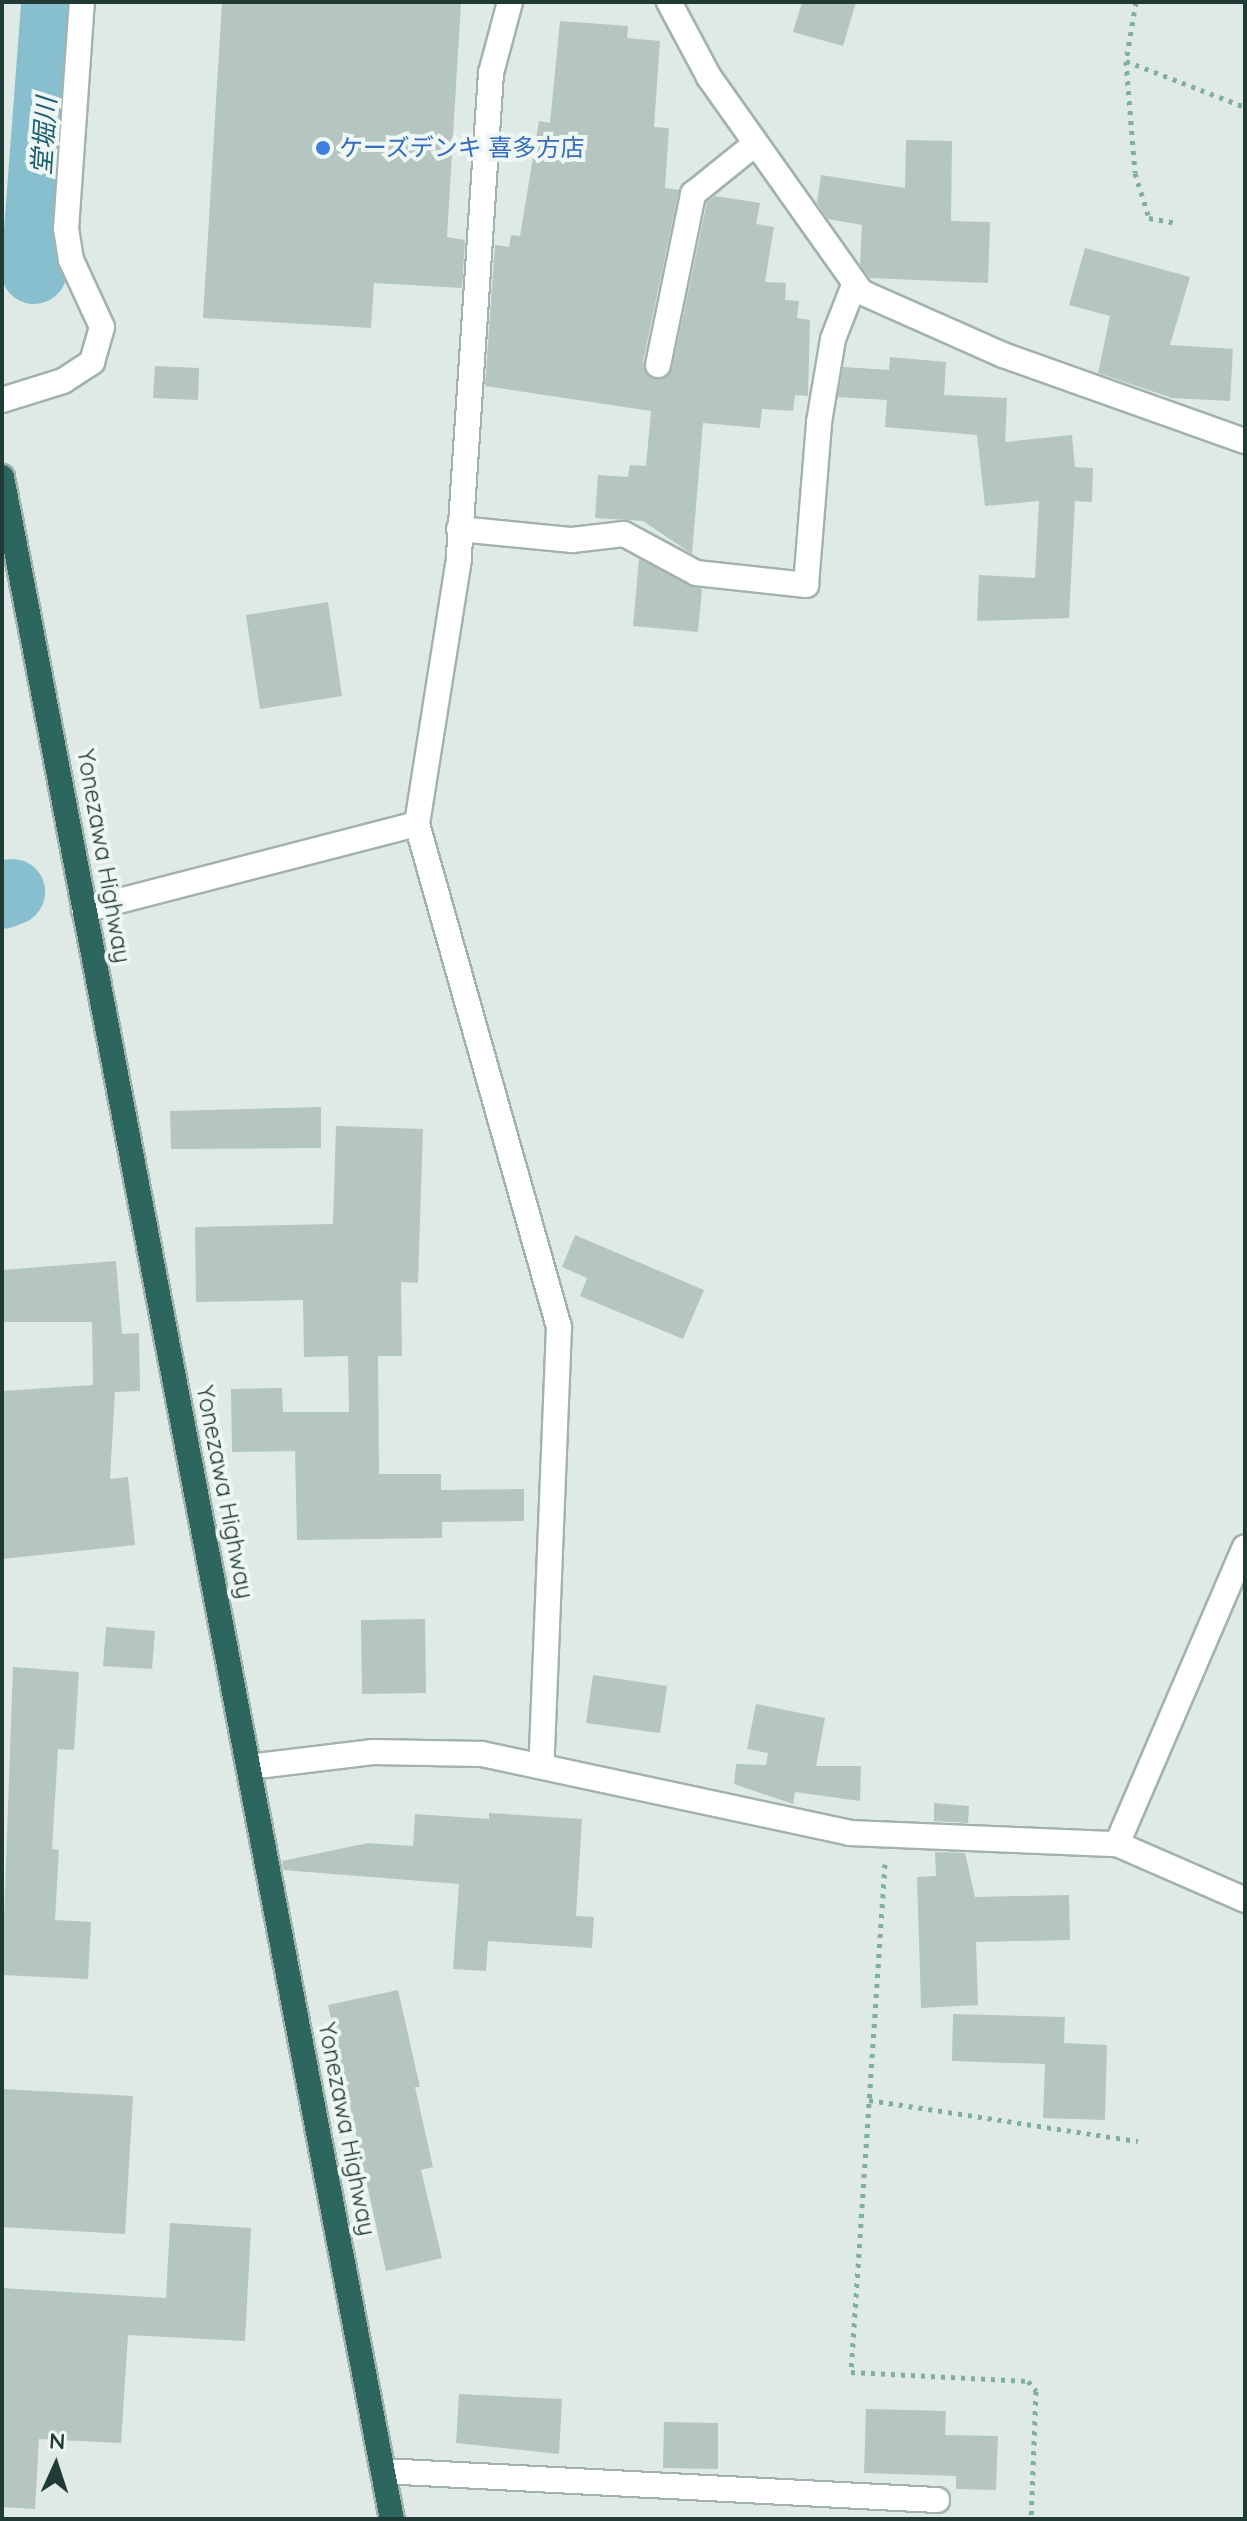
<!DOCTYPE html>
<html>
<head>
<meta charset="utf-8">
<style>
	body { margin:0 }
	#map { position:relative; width:1247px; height:2521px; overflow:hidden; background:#dfeae6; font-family:Quicksand,"Noto Sans JP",sans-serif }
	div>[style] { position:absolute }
	.river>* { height:66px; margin:-33px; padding:0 33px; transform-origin:33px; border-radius:33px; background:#87bfcf }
	.building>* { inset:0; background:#b5c5bf }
	.path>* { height:5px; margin-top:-2.5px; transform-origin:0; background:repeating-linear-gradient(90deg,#80aea3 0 4px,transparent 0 10px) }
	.roads { filter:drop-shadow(2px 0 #a2b2ad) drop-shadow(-2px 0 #a2b2ad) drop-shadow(0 2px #a2b2ad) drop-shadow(0 -2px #a2b2ad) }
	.street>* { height:24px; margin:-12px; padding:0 12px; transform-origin:12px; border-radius:12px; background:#fff }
	.highway>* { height:24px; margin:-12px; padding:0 12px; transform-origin:12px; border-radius:12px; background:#2d665e }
	.dots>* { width:22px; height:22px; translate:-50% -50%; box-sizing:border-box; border:4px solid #eff7f4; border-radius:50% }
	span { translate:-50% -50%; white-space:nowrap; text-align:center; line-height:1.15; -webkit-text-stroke:8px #eff7f4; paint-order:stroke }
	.shop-label { font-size:24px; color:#366cbe }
	.left { translate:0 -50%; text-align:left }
	.street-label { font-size:24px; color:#203a35 }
	.water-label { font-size:26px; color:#1c5f75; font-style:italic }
	.frame { position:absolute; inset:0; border:4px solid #203a35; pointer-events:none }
	.north { position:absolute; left:16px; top:2425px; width:80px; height:80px; -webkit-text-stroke:6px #eff7f4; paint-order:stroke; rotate:3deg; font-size:22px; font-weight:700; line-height:32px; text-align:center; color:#203a35 }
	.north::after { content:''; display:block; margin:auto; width:28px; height:36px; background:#203a35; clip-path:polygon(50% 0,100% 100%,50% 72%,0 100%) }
</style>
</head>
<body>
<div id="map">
	<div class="river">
		<div style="left:34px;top:271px;width:270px;rotate:-85.7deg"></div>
		<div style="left:2px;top:896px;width:11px;rotate:-22deg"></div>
	</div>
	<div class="building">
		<div style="clip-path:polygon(222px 2px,461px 2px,447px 237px,465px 240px,462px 288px,374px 283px,371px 328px,203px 318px)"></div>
		<div style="clip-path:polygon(802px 2px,856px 2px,843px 46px,793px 32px)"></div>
		<div style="clip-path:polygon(560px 21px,628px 26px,627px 38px,660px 41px,654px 127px,669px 128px,665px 188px,679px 190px,643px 362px,648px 376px,662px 379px,672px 369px,707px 202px,715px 196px,760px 203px,756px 224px,774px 227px,765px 282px,786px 283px,785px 300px,799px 301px,797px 318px,810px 320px,808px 396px,795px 395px,793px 411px,762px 409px,760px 428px,703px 423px,692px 554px,643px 521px,595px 518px,598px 475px,628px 477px,630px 465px,646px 466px,651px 411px,485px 386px,495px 245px,509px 247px,511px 235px,520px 236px,539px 121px,550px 123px)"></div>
		<div style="clip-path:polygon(906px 140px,952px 141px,951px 221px,990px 222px,988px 283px,870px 278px,860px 265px,862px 225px,828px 219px,817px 203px,821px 175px,905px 188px)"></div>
		<div style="clip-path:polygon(1085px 248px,1190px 277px,1170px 345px,1233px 349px,1230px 401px,1172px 398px,1098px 373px,1110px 316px,1069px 305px)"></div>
		<div style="clip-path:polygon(890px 357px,946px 362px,944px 395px,1007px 398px,1005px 442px,1072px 435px,1075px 467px,1093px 468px,1092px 502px,1075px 501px,1069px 618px,977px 621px,979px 575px,1035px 578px,1039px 501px,985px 506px,977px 435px,885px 427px,887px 400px,838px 397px,843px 367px,889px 370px)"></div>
		<div style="clip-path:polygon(155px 366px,199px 368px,198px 400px,153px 398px)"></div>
		<div style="clip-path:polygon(639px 559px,702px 589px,698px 632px,633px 626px)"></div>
		<div style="clip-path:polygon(328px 602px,342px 696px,260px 709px,246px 615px)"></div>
		<div style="clip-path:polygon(321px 1107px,321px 1148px,171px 1149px,170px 1111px)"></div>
		<div style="clip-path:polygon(336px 1126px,423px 1129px,418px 1283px,401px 1282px,402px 1356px,378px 1356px,379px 1474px,441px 1474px,441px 1490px,524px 1489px,524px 1521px,442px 1522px,442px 1538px,297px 1540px,295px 1451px,232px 1452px,231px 1389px,282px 1388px,283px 1412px,349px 1412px,348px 1356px,304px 1357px,303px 1300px,196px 1302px,195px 1227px,333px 1224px)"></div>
		<div style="clip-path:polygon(575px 1235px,704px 1290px,683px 1339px,580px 1296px,587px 1278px,562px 1267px)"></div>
		<div style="clip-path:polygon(116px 1261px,122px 1334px,139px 1333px,140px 1391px,115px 1392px,110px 1479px,128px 1477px,135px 1545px,2px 1559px,2px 1391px,93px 1385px,92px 1322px,2px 1322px,2px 1270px)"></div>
		<div style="clip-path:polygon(425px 1619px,426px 1693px,362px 1694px,361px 1620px)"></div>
		<div style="clip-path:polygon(106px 1627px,155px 1631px,152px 1669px,103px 1666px)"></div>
		<div style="clip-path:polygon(13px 1667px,79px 1672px,74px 1750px,58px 1749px,52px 1849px,59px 1850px,55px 1920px,91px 1922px,88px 1979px,2px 1975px)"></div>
		<div style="clip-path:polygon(593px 1675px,667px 1686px,660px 1733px,586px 1723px)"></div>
		<div style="clip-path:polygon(756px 1704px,825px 1718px,816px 1766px,861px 1766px,860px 1801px,795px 1792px,793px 1804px,734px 1784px,736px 1764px,766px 1765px,768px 1753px,747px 1749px)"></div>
		<div style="clip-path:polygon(934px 1803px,969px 1806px,968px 1823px,934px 1821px)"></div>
		<div style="clip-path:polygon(489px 1813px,582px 1819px,576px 1916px,594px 1917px,592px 1948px,488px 1941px,486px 1971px,453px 1969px,459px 1884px,283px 1870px,282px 1861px,368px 1843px,413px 1846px,415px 1814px,489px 1819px)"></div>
		<div style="clip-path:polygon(935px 1852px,965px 1853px,975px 1897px,1069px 1895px,1070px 1940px,976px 1942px,978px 2005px,921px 2008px,917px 1877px,936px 1876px)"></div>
		<div style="clip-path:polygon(398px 1990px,420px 2087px,415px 2087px,433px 2167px,421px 2170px,442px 2258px,386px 2271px,328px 2005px)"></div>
		<div style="clip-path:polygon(953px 2014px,1065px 2017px,1064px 2043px,1107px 2045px,1105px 2120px,1043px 2118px,1045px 2064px,952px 2061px)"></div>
		<div style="clip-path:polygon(2px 2089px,133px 2096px,125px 2234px,2px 2227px)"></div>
		<div style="clip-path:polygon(170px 2223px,251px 2228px,245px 2341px,128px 2335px,121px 2443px,39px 2439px,35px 2509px,2px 2507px,2px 2288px,166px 2298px)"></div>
		<div style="clip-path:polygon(459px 2394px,562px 2399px,559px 2454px,456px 2443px)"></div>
		<div style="clip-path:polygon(866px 2409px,946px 2411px,945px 2435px,998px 2436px,996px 2490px,956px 2489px,956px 2476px,864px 2473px)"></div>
		<div style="clip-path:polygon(664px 2422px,718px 2423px,718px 2469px,663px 2468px)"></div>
	</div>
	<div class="path">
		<div style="left:1136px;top:2px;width:60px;rotate:99.6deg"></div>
		<div style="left:1126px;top:61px;width:112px;rotate:85.4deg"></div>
		<div style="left:1135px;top:173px;width:47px;rotate:72.7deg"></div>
		<div style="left:1149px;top:218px;width:27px;rotate:10deg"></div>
		<div style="left:1126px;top:61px;width:128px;rotate:21.1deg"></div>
		<div style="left:885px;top:1864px;width:509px;rotate:93.83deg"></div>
		<div style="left:851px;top:2372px;width:177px;rotate:2.9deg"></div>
		<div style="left:1028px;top:2381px;width:13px;rotate:51deg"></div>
		<div style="left:1036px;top:2391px;width:128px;rotate:92.2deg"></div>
		<div style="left:869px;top:2100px;width:272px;rotate:8.7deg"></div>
	</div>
	<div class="roads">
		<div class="street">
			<div style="left:510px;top:2px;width:73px;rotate:105deg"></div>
			<div style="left:491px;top:73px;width:493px;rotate:93.8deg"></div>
			<div style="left:458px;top:565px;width:262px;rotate:99deg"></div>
			<div style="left:417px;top:824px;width:523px;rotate:74.24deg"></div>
			<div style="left:559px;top:1327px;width:430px;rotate:92.3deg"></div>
			<div style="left:669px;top:2px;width:85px;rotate:61.9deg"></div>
			<div style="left:709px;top:77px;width:263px;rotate:54.7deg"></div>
			<div style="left:861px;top:292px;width:155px;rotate:23.9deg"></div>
			<div style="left:1003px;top:355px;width:257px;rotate:19.6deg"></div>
			<div style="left:658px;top:365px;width:175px;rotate:-78.4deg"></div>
			<div style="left:693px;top:194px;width:80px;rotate:-38.9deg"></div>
			<div style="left:2px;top:400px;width:64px;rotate:-17.3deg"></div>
			<div style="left:63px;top:381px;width:35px;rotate:-33deg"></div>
			<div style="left:92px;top:362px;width:36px;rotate:-74deg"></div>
			<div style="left:102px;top:327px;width:74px;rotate:-114.8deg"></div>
			<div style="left:71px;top:260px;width:31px;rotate:-99deg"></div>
			<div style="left:66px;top:229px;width:228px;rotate:-86deg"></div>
			<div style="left:459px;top:529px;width:114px;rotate:5.6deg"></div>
			<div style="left:572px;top:540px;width:52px;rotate:-6.6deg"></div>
			<div style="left:624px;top:534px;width:82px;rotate:28.4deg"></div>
			<div style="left:696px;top:573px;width:111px;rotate:6.2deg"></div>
			<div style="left:806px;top:585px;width:164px;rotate:-85.4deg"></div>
			<div style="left:819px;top:422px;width:84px;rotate:-80.4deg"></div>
			<div style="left:833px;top:339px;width:58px;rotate:-68.7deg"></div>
			<div style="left:84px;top:910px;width:344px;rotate:-14.5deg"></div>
			<div style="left:249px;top:1767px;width:125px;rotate:-6.9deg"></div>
			<div style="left:373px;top:1752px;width:109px;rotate:1.1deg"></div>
			<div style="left:482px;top:1754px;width:376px;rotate:12.1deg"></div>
			<div style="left:850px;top:1833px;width:267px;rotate:2.4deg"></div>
			<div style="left:1117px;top:1844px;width:140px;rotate:23.6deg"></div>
			<div style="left:1117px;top:1844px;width:323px;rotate:-66.7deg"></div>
			<div style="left:383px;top:2471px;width:555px;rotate:3deg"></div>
		</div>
		<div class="highway">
			<div style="left:2px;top:477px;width:2079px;rotate:79.19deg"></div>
		</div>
	</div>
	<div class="dots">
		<div style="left:323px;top:148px;background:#3f7fe0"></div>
	</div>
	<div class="shop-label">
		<span class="left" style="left:339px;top:148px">ケーズデンキ 喜多方店</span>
	</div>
	<div class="street-label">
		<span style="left:104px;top:856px;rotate:80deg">Yonezawa Highway</span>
		<span style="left:225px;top:1492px;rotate:79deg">Yonezawa Highway</span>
		<span style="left:347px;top:2129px;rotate:79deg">Yonezawa Highway</span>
	</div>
	<div class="water-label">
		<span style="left:44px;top:136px;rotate:-86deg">堂堀川</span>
	</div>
	<div class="frame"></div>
	<div class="north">N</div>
</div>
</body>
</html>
